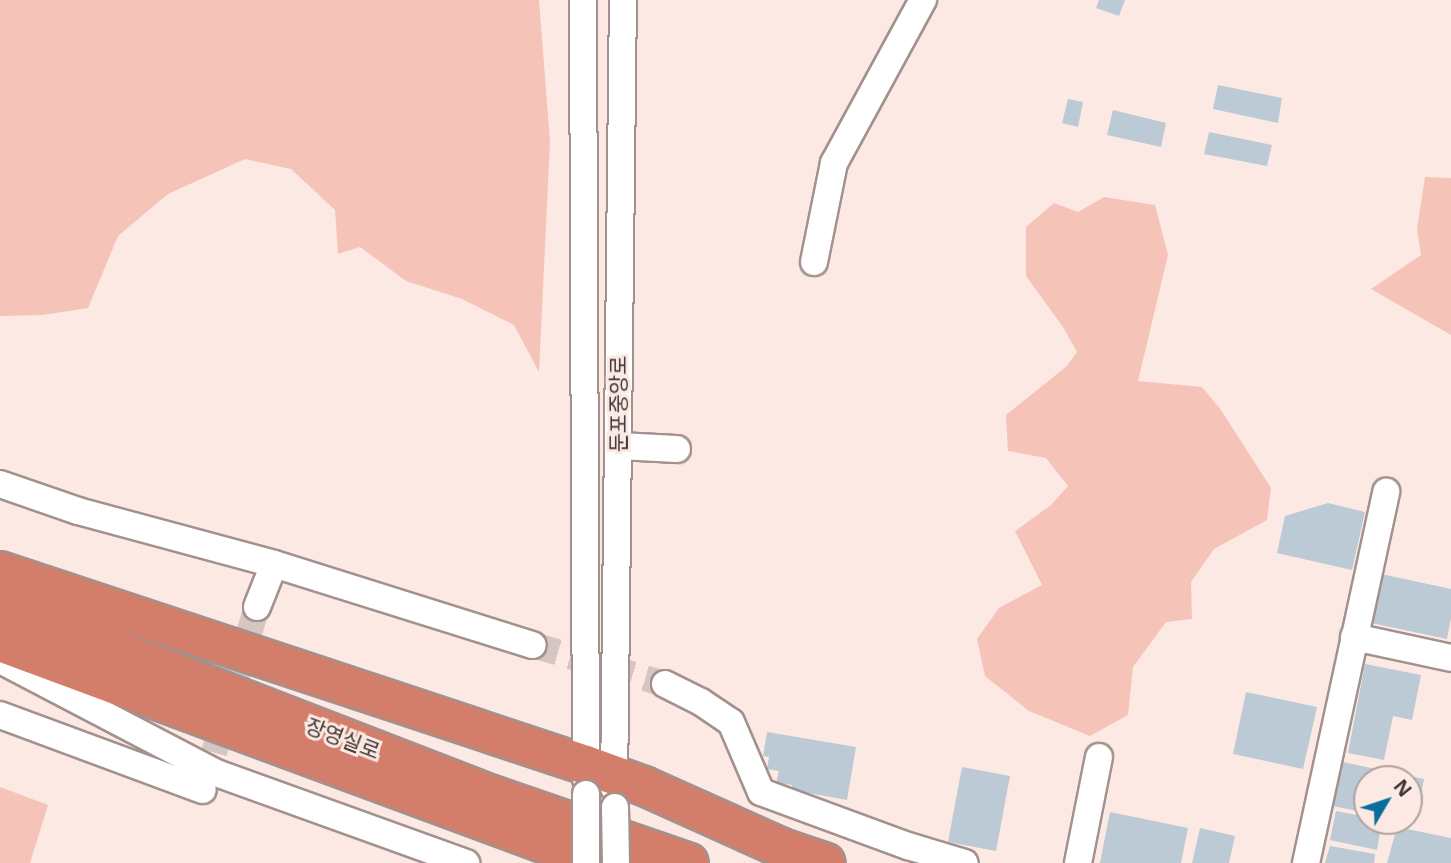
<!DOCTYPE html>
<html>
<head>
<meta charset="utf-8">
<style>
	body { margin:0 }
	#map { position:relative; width:1451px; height:863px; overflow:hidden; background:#fce9e4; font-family:"Noto Sans","Noto Sans KR",sans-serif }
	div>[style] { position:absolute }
	.green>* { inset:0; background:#f5c3b7 }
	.building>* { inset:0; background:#bbcad4 }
	.minor-tunnel>* { height:26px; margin-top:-13px; transform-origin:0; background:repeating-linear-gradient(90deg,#d6c5c1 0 26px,transparent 0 39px) }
	.roads { filter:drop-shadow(2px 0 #a2918d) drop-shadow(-2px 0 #a2918d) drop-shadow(0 2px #a2918d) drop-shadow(0 -2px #a2918d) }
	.minor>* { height:26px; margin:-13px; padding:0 13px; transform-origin:13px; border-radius:13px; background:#fff }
	.highway>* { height:38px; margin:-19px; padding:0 19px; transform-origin:19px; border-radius:19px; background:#d37e6b }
	.bridges { filter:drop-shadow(2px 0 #a2918d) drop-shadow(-2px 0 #a2918d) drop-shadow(0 2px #a2918d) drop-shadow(0 -2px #a2918d) }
	.minor-bridge>* { height:26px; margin:-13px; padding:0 13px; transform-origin:13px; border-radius:13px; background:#fff }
	span { translate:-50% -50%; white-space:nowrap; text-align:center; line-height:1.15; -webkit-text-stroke:6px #fce9e4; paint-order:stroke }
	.street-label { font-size:21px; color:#3e3735 }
	.north { position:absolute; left:1353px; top:765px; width:70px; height:70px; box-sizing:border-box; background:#fce9e4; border:2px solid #b0a29e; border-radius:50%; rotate:51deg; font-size:19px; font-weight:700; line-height:28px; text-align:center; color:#3e3735 }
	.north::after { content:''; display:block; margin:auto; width:24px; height:32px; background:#0a6e9c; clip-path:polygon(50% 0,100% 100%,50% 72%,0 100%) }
</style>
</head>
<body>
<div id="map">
	<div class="green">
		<div style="clip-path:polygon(0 0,539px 0,550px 142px,539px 372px,514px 325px,462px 299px,406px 281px,360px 247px,338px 254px,335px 210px,291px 169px,245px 159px,168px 194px,118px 236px,88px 308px,43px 315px,0 316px)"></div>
		<div style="clip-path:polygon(1425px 177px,1451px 178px,1451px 335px,1371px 289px,1421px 255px,1417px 229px)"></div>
		<div style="clip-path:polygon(1104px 197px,1155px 205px,1168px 255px,1138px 381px,1202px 387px,1221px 410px,1271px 488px,1267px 520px,1214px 549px,1191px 582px,1192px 619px,1166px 622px,1133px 667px,1128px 715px,1090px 736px,1029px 711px,985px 676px,977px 639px,999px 608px,1042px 585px,1015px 531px,1051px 505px,1068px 486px,1046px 458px,1008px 451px,1006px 415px,1067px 366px,1077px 352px,1063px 327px,1026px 276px,1026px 227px,1054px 203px,1078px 212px)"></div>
		<div style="clip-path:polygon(0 787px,48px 805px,30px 863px,0 863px)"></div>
	</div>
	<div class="building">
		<div style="clip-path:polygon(1099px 0,1125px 0,1119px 16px,1096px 8px)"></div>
		<div style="clip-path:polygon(1218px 85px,1282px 98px,1278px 123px,1213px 109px)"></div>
		<div style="clip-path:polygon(1068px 99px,1083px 102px,1078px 127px,1062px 123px)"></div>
		<div style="clip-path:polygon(1113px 110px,1166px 123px,1161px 147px,1107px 135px)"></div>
		<div style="clip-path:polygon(1209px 132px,1272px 145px,1267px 166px,1204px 154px)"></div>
		<div style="clip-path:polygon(1328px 503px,1365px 512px,1352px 570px,1277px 553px,1285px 516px)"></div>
		<div style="clip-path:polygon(1381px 574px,1451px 589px,1451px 618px,1447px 639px,1371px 623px)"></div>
		<div style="clip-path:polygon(1365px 664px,1421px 675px,1412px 720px,1393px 716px,1384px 760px,1348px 753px)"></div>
		<div style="clip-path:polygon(1246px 692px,1317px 707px,1303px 769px,1233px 754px)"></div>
		<div style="clip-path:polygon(767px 732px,856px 747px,847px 800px,792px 790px,792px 785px,776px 783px,779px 771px,767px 769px,769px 757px,763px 756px)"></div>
		<div style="clip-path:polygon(1338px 761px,1424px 779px,1415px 823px,1409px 822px,1409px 779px,1367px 779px,1367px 813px,1328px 805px)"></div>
		<div style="clip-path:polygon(962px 767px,1010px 776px,996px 851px,948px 842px)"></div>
		<div style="clip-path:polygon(1336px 811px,1367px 817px,1367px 821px,1382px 821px,1377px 850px,1330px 840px)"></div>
		<div style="clip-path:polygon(1110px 812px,1188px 828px,1181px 863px,1100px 863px)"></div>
		<div style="clip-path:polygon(1397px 827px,1451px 838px,1451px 863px,1387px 863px)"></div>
		<div style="clip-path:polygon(1200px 828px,1235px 836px,1229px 863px,1192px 863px)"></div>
		<div style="clip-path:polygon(1330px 846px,1375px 854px,1374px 863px,1325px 863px)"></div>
	</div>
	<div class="minor-tunnel">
		<div style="left:533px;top:645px;width:138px;rotate:16.5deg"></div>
		<div style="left:203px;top:790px;width:191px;rotate:-73.6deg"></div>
	</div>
	<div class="roads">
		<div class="minor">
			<div style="left:583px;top:0;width:779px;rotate:89.78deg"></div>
			<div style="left:814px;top:262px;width:101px;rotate:-78.6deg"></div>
			<div style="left:834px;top:163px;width:186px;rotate:-61.4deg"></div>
			<div style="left:619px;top:446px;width:58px;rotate:3deg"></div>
			<div style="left:0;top:484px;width:83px;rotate:19.1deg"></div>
			<div style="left:78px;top:511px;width:203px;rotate:15.1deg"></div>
			<div style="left:274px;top:564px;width:271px;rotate:17.4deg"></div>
			<div style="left:257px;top:607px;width:46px;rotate:-68.4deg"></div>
			<div style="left:1354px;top:637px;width:99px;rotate:12.2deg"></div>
			<div style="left:0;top:660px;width:244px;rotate:27.6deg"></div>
			<div style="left:216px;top:773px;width:266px;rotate:19.8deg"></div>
			<div style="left:665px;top:684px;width:40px;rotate:26.6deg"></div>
			<div style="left:701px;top:702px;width:36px;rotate:34deg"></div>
			<div style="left:731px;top:722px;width:76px;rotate:66.8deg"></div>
			<div style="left:761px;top:792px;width:157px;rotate:20.2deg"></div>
			<div style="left:908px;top:846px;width:59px;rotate:16.6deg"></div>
			<div style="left:0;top:715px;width:216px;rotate:20.3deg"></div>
			<div style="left:614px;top:788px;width:788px;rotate:-89.35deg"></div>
			<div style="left:1078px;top:863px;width:108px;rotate:-78.8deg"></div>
			<div style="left:1306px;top:863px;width:380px;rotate:-77.8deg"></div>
		</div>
		<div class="highway">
			<div style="left:0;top:571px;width:617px;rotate:18.32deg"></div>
			<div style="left:586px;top:765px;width:62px;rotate:19.9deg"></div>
			<div style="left:644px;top:786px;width:151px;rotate:24.2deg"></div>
			<div style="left:782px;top:848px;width:46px;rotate:18.8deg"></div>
			<div style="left:0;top:605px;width:527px;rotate:21.12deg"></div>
			<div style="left:492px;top:795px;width:208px;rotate:19deg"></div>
			<div style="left:0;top:642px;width:637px;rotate:20.31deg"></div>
		</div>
	</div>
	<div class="bridges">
		<div class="minor-bridge">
			<div style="left:586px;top:794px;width:69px;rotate:90deg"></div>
			<div style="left:615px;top:807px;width:56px;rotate:89deg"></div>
		</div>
	</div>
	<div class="street-label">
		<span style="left:618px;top:404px;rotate:-90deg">둔포중앙로</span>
		<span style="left:343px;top:738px;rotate:21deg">장영실로</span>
	</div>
	<div class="north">N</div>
</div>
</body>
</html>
